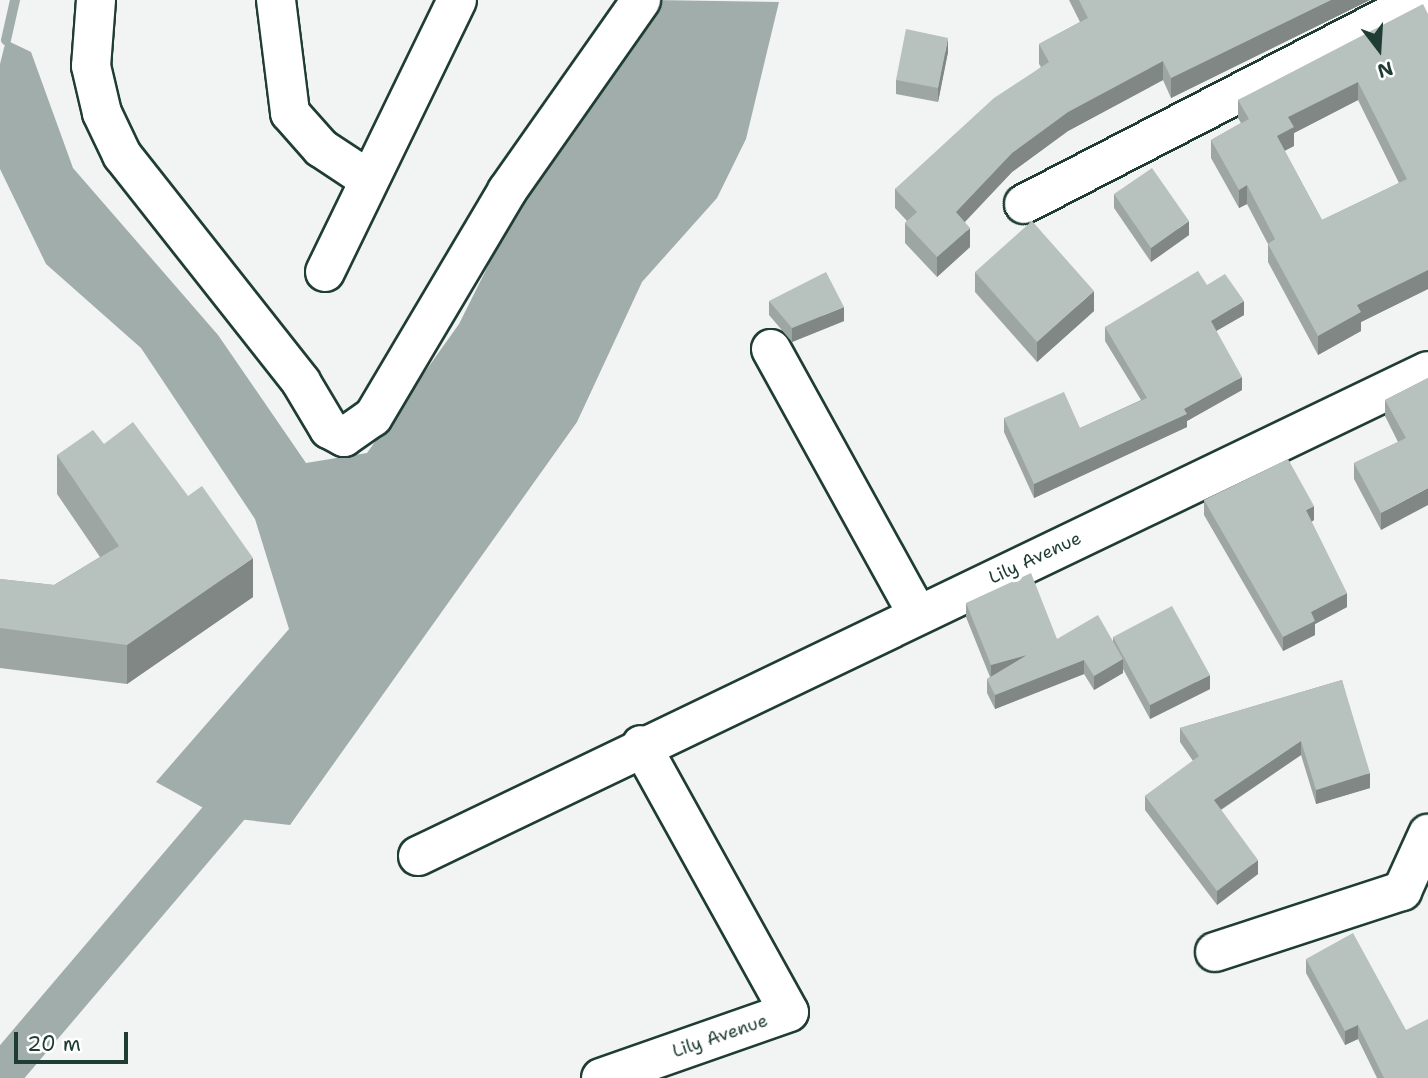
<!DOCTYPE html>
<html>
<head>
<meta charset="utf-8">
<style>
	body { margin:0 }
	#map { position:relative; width:1428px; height:1078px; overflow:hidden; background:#f2f3f3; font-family:"Shantell Sans",sans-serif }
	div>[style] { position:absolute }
	.water>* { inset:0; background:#a1adaa }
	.stream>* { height:10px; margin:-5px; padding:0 5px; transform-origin:5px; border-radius:5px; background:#a1adaa }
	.canal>* { height:40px; margin:-20px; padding:0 20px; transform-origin:20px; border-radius:20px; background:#a1adaa }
	.roads { filter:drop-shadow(2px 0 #1f3d34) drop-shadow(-2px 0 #1f3d34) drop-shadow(0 2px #1f3d34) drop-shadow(0 -2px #1f3d34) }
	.minor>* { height:38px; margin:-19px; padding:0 19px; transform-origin:19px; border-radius:19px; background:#fff }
	.wall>* { inset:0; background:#9da6a3 }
	.shaded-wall>* { inset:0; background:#808784 }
	.building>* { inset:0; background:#b7c1bd }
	span { translate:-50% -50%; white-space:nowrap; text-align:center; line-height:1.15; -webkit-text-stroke:7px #fff; paint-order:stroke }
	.street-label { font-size:18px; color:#1f3d34 }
	.north { position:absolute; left:1344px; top:14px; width:70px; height:70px; -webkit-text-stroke:5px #fff; paint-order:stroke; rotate:163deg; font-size:19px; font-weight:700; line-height:28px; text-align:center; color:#1f3d34 }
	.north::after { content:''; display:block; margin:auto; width:24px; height:32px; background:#1f3d34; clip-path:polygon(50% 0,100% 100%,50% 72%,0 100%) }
	.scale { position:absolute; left:14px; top:1032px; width:114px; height:32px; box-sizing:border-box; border:4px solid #1f3d34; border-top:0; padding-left:9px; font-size:21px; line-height:24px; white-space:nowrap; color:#1f3d34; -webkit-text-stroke:5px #fff; paint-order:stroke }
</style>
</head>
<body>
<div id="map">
	<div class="water">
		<div style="clip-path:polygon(653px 0,779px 2px,746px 139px,717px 198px,642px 282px,577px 422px,290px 825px,220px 817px,156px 782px,289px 629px,255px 519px,141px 348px,46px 264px,0 169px,0 64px,6px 40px,31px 52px,73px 168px,218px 335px,306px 463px,367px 453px,459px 324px,594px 54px)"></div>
	</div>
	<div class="stream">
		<div style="left:6px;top:40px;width:41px;rotate:-77.3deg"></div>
	</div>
	<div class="canal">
		<div style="left:0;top:1076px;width:395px;rotate:-49.6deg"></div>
	</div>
	<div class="roads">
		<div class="minor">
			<div style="left:96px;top:0;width:66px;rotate:94.3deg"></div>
			<div style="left:91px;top:66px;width:48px;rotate:76.8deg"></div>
			<div style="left:102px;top:113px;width:47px;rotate:64.5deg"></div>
			<div style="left:122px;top:155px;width:289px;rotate:51.7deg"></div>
			<div style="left:301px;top:382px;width:55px;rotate:59.2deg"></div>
			<div style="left:329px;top:429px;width:17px;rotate:28deg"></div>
			<div style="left:344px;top:437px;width:35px;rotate:-35deg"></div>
			<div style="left:373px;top:417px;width:263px;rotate:-59.3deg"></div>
			<div style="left:507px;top:191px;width:233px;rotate:-54.9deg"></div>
			<div style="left:276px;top:0;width:114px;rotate:82.9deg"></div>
			<div style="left:290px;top:113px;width:47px;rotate:48.5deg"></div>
			<div style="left:321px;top:148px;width:56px;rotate:33.4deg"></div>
			<div style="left:1024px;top:204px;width:445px;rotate:-27.3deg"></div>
			<div style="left:325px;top:272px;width:302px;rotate:-64.1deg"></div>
			<div style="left:771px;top:349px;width:303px;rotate:61.1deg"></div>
			<div style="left:418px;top:856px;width:1120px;rotate:-25.65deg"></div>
			<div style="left:1215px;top:952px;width:197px;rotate:-18.1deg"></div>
			<div style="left:1402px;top:891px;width:63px;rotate:-65.5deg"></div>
			<div style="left:601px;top:1078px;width:199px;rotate:-19.3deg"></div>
			<div style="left:789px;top:1012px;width:305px;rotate:-119deg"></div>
		</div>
	</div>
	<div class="wall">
		<div style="clip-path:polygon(1069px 0,1370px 0,1171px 98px,1163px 80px,1068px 131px,1012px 172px,965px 222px,970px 247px,937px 277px,905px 243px,905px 223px,907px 221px,895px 208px,895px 189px,1041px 67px,1039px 64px,1039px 44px,1080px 22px)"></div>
		<div style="clip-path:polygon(evenodd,1428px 14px,1428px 289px,1361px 322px,1361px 331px,1318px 355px,1268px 262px,1268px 244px,1247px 204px,1239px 208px,1211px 158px,1211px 140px,1241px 123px,1238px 118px,1238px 100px,1428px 14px,1358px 100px,1399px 183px,1322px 220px,1284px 150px,1294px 146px,1294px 133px,1358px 100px)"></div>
		<div style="clip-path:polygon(948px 52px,938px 102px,896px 94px,896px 80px)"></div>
		<div style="clip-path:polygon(1114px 194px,1189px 235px,1151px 262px,1114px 208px)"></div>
		<div style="clip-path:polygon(975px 272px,1094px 311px,1037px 362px,975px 292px)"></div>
		<div style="clip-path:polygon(1207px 285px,1244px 315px,1216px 331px,1242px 390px,1187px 421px,1187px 427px,1034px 498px,1004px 432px,1004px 418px,1080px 428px,1141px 400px,1105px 341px,1105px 327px)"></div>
		<div style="clip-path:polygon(769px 301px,844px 321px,792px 342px,769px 315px)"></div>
		<div style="clip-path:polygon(1428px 378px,1381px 530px,1354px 479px,1354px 463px,1398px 442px,1385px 416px,1385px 400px)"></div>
		<div style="clip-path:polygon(104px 444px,253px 597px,127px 684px,0 668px,0 579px,54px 585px,100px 557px,57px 494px,57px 455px)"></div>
		<div style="clip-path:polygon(1204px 500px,1314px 520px,1311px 522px,1347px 607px,1315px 624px,1315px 635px,1283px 651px,1204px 515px)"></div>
		<div style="clip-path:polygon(966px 603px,1057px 639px,1113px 642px,1113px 637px,1210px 689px,1150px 719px,1123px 669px,1123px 673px,1094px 690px,1084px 674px,995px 709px,987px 693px,987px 679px,990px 677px,966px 617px)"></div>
		<div style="clip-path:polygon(1342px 680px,1370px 788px,1316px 804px,1301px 755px,1221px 810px,1258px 874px,1217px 905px,1145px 810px,1145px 796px,1193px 761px,1180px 742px,1180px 728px)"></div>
		<div style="clip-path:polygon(1306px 959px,1406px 1030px,1428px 1078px,1377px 1078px,1358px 1039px,1345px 1045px,1306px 973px)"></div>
	</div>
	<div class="shaded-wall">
		<div style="clip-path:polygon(1331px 0,1370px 0,1171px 98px,1171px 78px)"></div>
		<div style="clip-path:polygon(948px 38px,948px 52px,938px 102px,938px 88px)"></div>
		<div style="clip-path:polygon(1163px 61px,1163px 80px,1068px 131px,1012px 172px,956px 231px,956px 212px,1012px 153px,1068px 112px)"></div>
		<div style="clip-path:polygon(1358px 82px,1358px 100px,1294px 133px,1294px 146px,1277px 155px,1277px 136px,1288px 117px)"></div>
		<div style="clip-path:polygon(1247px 185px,1247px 204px,1239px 208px,1239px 190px)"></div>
		<div style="clip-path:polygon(1189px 221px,1189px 235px,1151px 262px,1151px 248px)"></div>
		<div style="clip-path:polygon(970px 228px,970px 247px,937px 277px,937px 257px)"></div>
		<div style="clip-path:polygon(1428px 270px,1428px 289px,1361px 322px,1361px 331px,1318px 355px,1318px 336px,1357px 305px)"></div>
		<div style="clip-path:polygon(1094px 291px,1094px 311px,1037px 362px,1037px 342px)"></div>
		<div style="clip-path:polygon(1244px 301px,1244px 315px,1211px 334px,1211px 321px)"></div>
		<div style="clip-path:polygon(844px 307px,844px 321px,792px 342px,792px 328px)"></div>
		<div style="clip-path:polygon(1242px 377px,1242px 390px,1187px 421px,1187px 427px,1034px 498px,1034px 484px,1184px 409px)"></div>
		<div style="clip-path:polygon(1428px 488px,1428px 505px,1381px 530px,1381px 513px)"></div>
		<div style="clip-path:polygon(1314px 506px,1314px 520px,1306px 525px,1306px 510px)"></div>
		<div style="clip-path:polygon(253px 558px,253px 597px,127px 684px,127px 645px)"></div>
		<div style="clip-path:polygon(1347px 593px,1347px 607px,1315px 624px,1315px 635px,1283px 651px,1283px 637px,1311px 612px)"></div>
		<div style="clip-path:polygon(1027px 655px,991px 679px,991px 665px)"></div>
		<div style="clip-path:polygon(1123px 659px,1123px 673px,1094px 690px,1094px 676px)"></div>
		<div style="clip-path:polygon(1084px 660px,1084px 674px,995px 709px,995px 695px)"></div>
		<div style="clip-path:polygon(1210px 675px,1210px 689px,1150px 719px,1150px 705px)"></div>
		<div style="clip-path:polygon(1301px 741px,1301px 755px,1214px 814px,1214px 800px)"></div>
		<div style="clip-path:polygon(1370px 773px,1370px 788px,1316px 804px,1316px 790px)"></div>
		<div style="clip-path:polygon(1258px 860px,1258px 874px,1217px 905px,1217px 891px)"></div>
		<div style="clip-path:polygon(1358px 1025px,1358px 1039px,1345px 1045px,1345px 1031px)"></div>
	</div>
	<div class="building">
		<div style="clip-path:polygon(1079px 0,1331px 0,1171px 78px,1163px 61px,1068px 112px,1012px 153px,956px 212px,970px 228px,937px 257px,905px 223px,917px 212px,895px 189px,994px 98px,1049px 62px,1039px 44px,1088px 18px)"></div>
		<div style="clip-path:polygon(evenodd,1423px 4px,1428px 14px,1428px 270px,1357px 305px,1361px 312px,1318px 336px,1268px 244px,1275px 239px,1247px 185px,1239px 190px,1211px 140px,1249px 119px,1238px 100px,1423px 4px,1358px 82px,1407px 179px,1322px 220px,1277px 136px,1294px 127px,1288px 117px,1358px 82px)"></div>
		<div style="clip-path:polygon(906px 29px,948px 38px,938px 88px,896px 80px)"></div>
		<div style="clip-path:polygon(1152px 168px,1189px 221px,1151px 248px,1114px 194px)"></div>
		<div style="clip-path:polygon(1032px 221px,1094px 291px,1037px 342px,975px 272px)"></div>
		<div style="clip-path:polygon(1198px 271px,1207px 285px,1225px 274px,1244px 301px,1211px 321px,1242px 377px,1184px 409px,1187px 414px,1034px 484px,1004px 418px,1064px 392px,1080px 428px,1147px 398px,1105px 327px)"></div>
		<div style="clip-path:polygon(826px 272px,844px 307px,792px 328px,769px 301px)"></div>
		<div style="clip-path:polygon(1428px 378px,1428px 488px,1381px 513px,1354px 463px,1406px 438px,1385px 400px)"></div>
		<div style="clip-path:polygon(133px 422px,188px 496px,202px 486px,253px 558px,127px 645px,0 628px,0 579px,54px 585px,119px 546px,57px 455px,93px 430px,104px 444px)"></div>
		<div style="clip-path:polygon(1288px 459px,1314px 506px,1306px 510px,1347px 593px,1311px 612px,1315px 621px,1283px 637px,1204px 500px)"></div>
		<div style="clip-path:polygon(1031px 573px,1057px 639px,1098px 615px,1123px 659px,1094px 676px,1084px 660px,995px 695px,987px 679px,1027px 655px,991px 665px,966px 603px)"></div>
		<div style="clip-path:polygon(1172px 606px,1210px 675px,1150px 705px,1113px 637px)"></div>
		<div style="clip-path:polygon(1342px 680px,1370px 773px,1316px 790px,1301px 741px,1214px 800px,1258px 860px,1217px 891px,1145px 796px,1199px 756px,1180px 728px)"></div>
		<div style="clip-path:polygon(1353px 933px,1406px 1030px,1428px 1019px,1428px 1078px,1384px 1078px,1358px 1025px,1345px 1031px,1306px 959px)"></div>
	</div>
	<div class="street-label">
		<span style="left:1035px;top:558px;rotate:-25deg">Lily Avenue</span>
		<span style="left:720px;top:1036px;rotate:-19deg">Lily Avenue</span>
	</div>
	<div class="north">N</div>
	<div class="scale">20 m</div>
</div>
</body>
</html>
